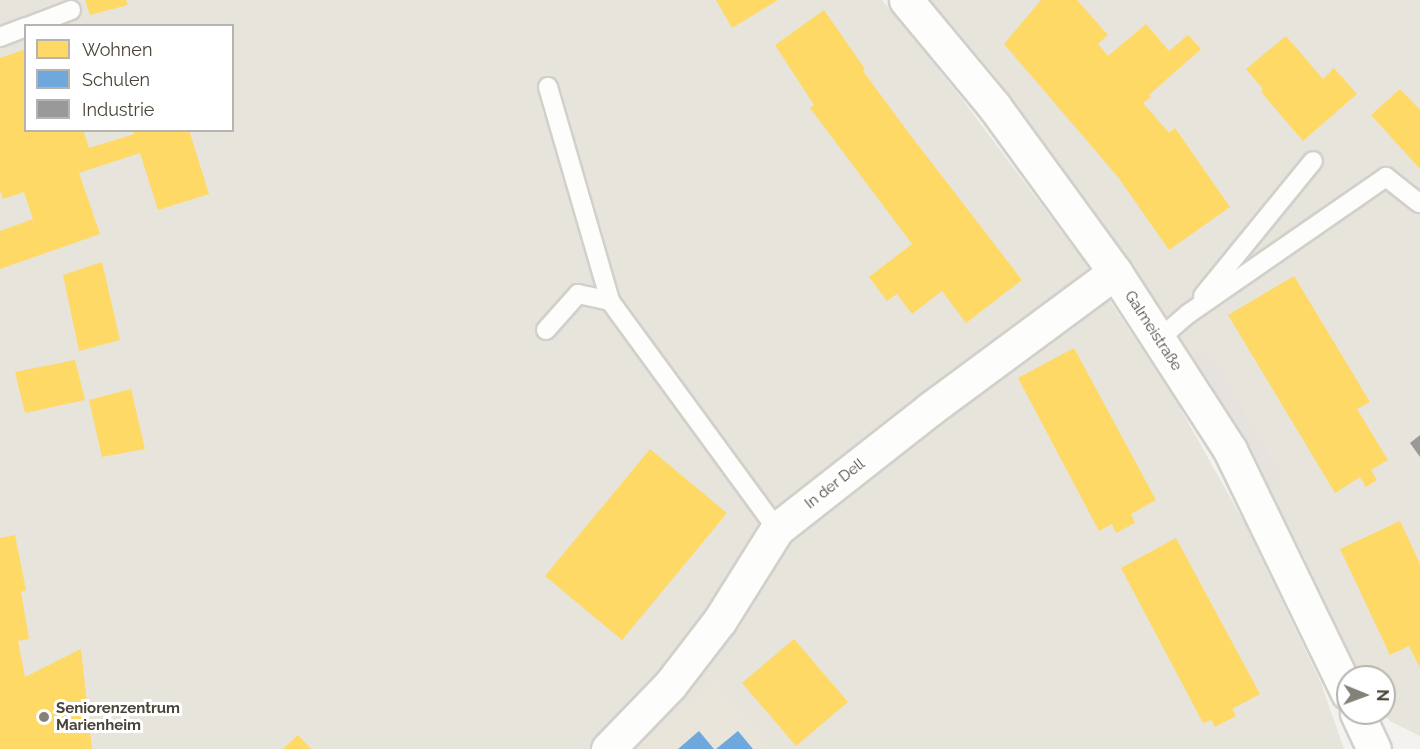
<!DOCTYPE html>
<html>
<head>
<meta charset="utf-8">
<style>
	body { margin:0 }
	#map { position:relative; width:1420px; height:749px; overflow:hidden; background:#f4f2ee; font-family:Raleway,sans-serif }
	div>[style] { position:absolute }
	.residential>* { inset:0; background:#e7e4dc }
	.education>* { inset:0; background:#eae5da }
	.parking>* { inset:0; background:#e6e3df }
	.homes>* { inset:0; background:#ffd966 }
	.schools>* { inset:0; background:#6fa8dc }
	.industry>* { inset:0; background:#999 }
	.roads { filter:drop-shadow(2px 0 #d2d0cb) drop-shadow(-2px 0 #d2d0cb) drop-shadow(0 2px #d2d0cb) drop-shadow(0 -2px #d2d0cb) }
	.service>* { height:18px; margin:-9px; padding:0 9px; transform-origin:9px; border-radius:9px; background:#fdfdfc }
	.minor>* { height:33px; margin:-16.5px; padding:0 16.5px; transform-origin:16.5px; border-radius:16.5px; background:#fdfdfc }
	.dots>* { width:16px; height:16px; translate:-50% -50%; box-sizing:border-box; border:3px solid #fff; border-radius:50% }
	span { translate:-50% -50%; white-space:nowrap; text-align:center; line-height:1.15; -webkit-text-stroke:6px #fff; paint-order:stroke }
	.street-label { font-size:15px; color:#4b4439 }
	.poi-label { font-size:15px; color:#4b4439; font-weight:700 }
	.left { translate:0 -50%; text-align:left }
	.legend { position:absolute; left:24px; top:24px; width:210px; height:108px; box-sizing:border-box; background:#fff; border:2px solid #b7b4b0; margin:0; padding:8px 10px; list-style:none; font-size:18px; color:#4b4439 }
	.legend li { display:flex; align-items:center; gap:12px; height:30px }
	.legend b { width:30px; border:2px solid #b7b4b0 }
	.north { position:absolute; left:1336px; top:665px; width:60px; height:60px; box-sizing:border-box; background:#fff; border:2px solid #b7b4b0; border-radius:50%; rotate:91deg; font-size:16px; font-weight:700; line-height:24px; text-align:center; color:#4b4439 }
	.north::after { content:''; display:block; margin:auto; width:21px; height:27px; background:#868178; clip-path:polygon(50% 0,100% 100%,50% 72%,0 100%) }
</style>
</head>
<body>
<div id="map">
	<div class="residential">
		<div style="clip-path:polygon(evenodd,0 0,882px 0,962px 99px,1082px 259px,1175px 399px,1245px 524px,1321px 683px,1344px 749px,0 749px,0 0,26px 26px,232px 26px,232px 130px,26px 130px,26px 26px)"></div>
		<div style="clip-path:polygon(931px 0,1420px 0,1420px 736px,1390px 721px,1384px 713px,1384px 677px,1359px 677px,1299px 547px,1227px 413px,1135px 268px,993px 74px)"></div>
	</div>
	<div class="education">
		<div style="clip-path:polygon(714px 679px,772px 749px,635px 749px)"></div>
	</div>
	<div class="parking">
		<div style="clip-path:polygon(1206px 348px,1284px 480px,1271px 488px,1193px 356px)"></div>
	</div>
	<div class="homes">
		<div style="clip-path:polygon(85px 0,126px 0,128px 5px,90px 15px)"></div>
		<div style="clip-path:polygon(716px 0,778px 0,732px 28px)"></div>
		<div style="clip-path:polygon(1041px 0,1077px 0,1108px 35px,1098px 44px,1108px 56px,1146px 24px,1169px 51px,1188px 35px,1201px 49px,1149px 95px,1151px 97px,1143px 103px,1169px 133px,1175px 128px,1230px 207px,1169px 250px,1118px 177px,1004px 44px)"></div>
		<div style="clip-path:polygon(824px 10px,865px 69px,863px 71px,908px 132px,1022px 280px,966px 323px,942px 291px,912px 314px,897px 294px,887px 301px,869px 277px,912px 244px,810px 108px,814px 105px,775px 45px)"></div>
		<div style="clip-path:polygon(1286px 36px,1323px 79px,1334px 68px,1357px 94px,1303px 141px,1261px 92px,1263px 89px,1246px 69px)"></div>
		<div style="clip-path:polygon(26px 49px,26px 130px,83px 130px,89px 148px,134px 134px,133px 130px,189px 130px,209px 194px,158px 210px,140px 153px,79px 173px,100px 234px,0 269px,0 231px,33px 219px,24px 192px,3px 199px,0 191px,0 58px)"></div>
		<div style="clip-path:polygon(1400px 89px,1420px 110px,1420px 169px,1371px 115px)"></div>
		<div style="clip-path:polygon(102px 262px,120px 340px,79px 351px,63px 275px)"></div>
		<div style="clip-path:polygon(1294px 276px,1370px 402px,1357px 409px,1388px 460px,1371px 470px,1377px 480px,1366px 487px,1360px 477px,1335px 493px,1228px 315px)"></div>
		<div style="clip-path:polygon(1074px 348px,1156px 500px,1131px 514px,1135px 523px,1116px 533px,1112px 524px,1099px 531px,1018px 378px)"></div>
		<div style="clip-path:polygon(75px 360px,85px 400px,25px 413px,15px 372px)"></div>
		<div style="clip-path:polygon(131px 389px,145px 449px,102px 457px,89px 400px)"></div>
		<div style="clip-path:polygon(650px 449px,727px 513px,622px 640px,545px 576px)"></div>
		<div style="clip-path:polygon(1400px 521px,1420px 564px,1420px 668px,1409px 646px,1390px 655px,1340px 549px)"></div>
		<div style="clip-path:polygon(15px 535px,26px 590px,21px 592px,29px 639px,18px 641px,25px 677px,81px 649px,92px 749px,0 749px,0 538px)"></div>
		<div style="clip-path:polygon(1176px 538px,1260px 694px,1232px 709px,1236px 716px,1215px 727px,1211px 720px,1203px 723px,1121px 568px)"></div>
		<div style="clip-path:polygon(794px 639px,848px 702px,796px 746px,742px 683px)"></div>
		<div style="clip-path:polygon(298px 735px,311px 749px,283px 749px)"></div>
	</div>
	<div class="schools">
		<div style="clip-path:polygon(699px 731px,714px 749px,678px 749px)"></div>
		<div style="clip-path:polygon(738px 731px,753px 749px,716px 749px)"></div>
	</div>
	<div class="industry">
		<div style="clip-path:polygon(1420px 435px,1420px 457px,1410px 443px)"></div>
	</div>
	<div class="roads">
		<div class="service">
			<div style="left:30px;top:26px;width:44px;rotate:-21.3deg"></div>
			<div style="left:0;top:37px;width:28px;rotate:-21deg"></div>
			<div style="left:548px;top:87px;width:223px;rotate:73.8deg"></div>
			<div style="left:610px;top:301px;width:283px;rotate:53.8deg"></div>
			<div style="left:1203px;top:296px;width:174px;rotate:-50.8deg"></div>
			<div style="left:546px;top:330px;width:48px;rotate:-48.4deg"></div>
			<div style="left:578px;top:294px;width:33px;rotate:12deg"></div>
			<div style="left:1158px;top:340px;width:40px;rotate:-41deg"></div>
			<div style="left:1188px;top:314px;width:241px;rotate:-34.7deg"></div>
			<div style="left:1386px;top:177px;width:42px;rotate:38.2deg"></div>
		</div>
		<div class="minor">
			<div style="left:906px;top:0;width:138px;rotate:50.3deg"></div>
			<div style="left:994px;top:106px;width:205px;rotate:53.9deg"></div>
			<div style="left:1115px;top:272px;width:212px;rotate:57.1deg"></div>
			<div style="left:1230px;top:450px;width:270px;rotate:64.1deg"></div>
			<div style="left:1357px;top:713px;width:40px;rotate:65deg"></div>
			<div style="left:608px;top:749px;width:89px;rotate:-45.9deg"></div>
			<div style="left:670px;top:685px;width:82px;rotate:-52.4deg"></div>
			<div style="left:720px;top:620px;width:107px;rotate:-57.9deg"></div>
			<div style="left:777px;top:529px;width:194px;rotate:-38.1deg"></div>
			<div style="left:930px;top:409px;width:230px;rotate:-36.5deg"></div>
		</div>
	</div>
	<div class="dots">
		<div style="left:44px;top:717px;background:#868178"></div>
	</div>
	<div class="street-label">
		<span style="left:1153px;top:331px;rotate:57deg">Galmeistraße</span>
		<span style="left:835px;top:484px;rotate:-38deg">In der Dell</span>
	</div>
	<div class="poi-label">
		<span class="left" style="left:56px;top:717px">Seniorenzentrum<br>Marienheim</span>
	</div>
	<ul class="legend">
	<li><b style="height:16px;background:#ffd966"></b>Wohnen</li>
	<li><b style="height:16px;background:#6fa8dc"></b>Schulen</li>
	<li><b style="height:16px;background:#999"></b>Industrie</li>
	</ul>
	<div class="north">N</div>
</div>
</body>
</html>
